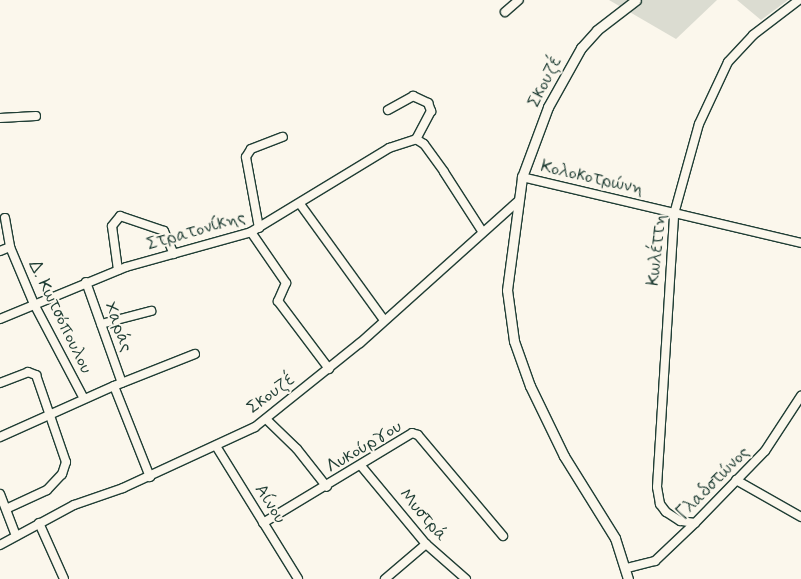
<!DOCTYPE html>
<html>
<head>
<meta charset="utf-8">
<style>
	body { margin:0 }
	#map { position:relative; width:801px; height:579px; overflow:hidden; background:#fbf7ec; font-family:Mynerve,sans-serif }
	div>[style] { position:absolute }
	.green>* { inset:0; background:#dbdcd1 }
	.roads { filter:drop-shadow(1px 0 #1f3d34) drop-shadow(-1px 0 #1f3d34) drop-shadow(0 1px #1f3d34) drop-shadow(0 -1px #1f3d34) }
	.minor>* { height:8px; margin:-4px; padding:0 4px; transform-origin:4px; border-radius:4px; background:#fbf7ec }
	.tertiary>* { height:9px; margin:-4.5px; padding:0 4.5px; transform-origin:4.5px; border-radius:4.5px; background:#fbf7ec }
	span { translate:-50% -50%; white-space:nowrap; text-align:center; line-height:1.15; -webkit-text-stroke:4px #fbf7ec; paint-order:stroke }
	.street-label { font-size:18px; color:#1f3d34 }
</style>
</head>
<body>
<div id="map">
	<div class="green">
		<div style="clip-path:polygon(609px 0,717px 0,676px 39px)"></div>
		<div style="clip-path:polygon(737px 0,788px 0,761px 20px)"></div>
	</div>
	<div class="roads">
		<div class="minor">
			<div style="left:505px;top:12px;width:18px;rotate:-41deg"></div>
			<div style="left:388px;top:110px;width:29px;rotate:-29deg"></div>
			<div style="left:413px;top:96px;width:17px;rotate:25deg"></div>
			<div style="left:428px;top:103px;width:9px;rotate:69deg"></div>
			<div style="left:431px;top:111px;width:32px;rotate:118deg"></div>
			<div style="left:0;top:118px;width:36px;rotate:-3deg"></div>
			<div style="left:416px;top:139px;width:9px;rotate:32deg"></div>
			<div style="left:424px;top:144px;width:34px;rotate:54deg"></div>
			<div style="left:444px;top:172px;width:70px;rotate:57.2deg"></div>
			<div style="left:522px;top:177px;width:287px;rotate:13.3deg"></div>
			<div style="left:300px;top:204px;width:143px;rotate:54.1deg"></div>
			<div style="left:5px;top:218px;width:29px;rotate:80deg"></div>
			<div style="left:10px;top:247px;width:62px;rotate:67.2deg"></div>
			<div style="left:34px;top:304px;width:107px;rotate:62.2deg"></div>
			<div style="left:259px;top:228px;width:72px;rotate:-100.4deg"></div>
			<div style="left:246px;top:157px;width:9px;rotate:-58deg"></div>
			<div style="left:251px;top:149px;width:34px;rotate:-21deg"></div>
			<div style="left:251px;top:232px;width:62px;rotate:55.5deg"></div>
			<div style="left:286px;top:283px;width:20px;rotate:114deg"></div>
			<div style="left:278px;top:301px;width:85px;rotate:53.1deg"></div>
			<div style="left:0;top:251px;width:11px;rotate:-22deg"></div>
			<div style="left:118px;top:270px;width:44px;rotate:-97.8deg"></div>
			<div style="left:112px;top:226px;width:13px;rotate:-51deg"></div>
			<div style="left:120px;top:216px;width:46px;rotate:18.8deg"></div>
			<div style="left:164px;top:231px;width:25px;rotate:67deg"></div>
			<div style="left:86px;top:282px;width:107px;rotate:70.4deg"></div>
			<div style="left:0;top:319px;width:136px;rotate:-22.4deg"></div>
			<div style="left:126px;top:267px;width:130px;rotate:-15.6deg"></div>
			<div style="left:251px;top:232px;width:162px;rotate:-31.3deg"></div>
			<div style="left:389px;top:148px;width:28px;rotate:-18deg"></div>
			<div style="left:101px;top:324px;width:52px;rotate:-14.6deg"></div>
			<div style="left:0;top:383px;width:30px;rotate:-21deg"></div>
			<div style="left:28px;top:372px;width:9px;rotate:21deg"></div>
			<div style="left:36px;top:375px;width:92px;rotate:71deg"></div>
			<div style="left:66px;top:462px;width:13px;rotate:108deg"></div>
			<div style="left:62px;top:474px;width:22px;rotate:133deg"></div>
			<div style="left:47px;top:490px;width:45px;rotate:155.1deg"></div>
			<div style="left:266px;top:419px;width:43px;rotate:44.1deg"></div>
			<div style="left:297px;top:449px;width:48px;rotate:51.7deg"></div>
			<div style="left:0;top:437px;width:125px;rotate:-24.1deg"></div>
			<div style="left:216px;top:446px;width:156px;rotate:58.3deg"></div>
			<div style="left:362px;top:467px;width:100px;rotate:50.3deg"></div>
			<div style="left:426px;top:544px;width:53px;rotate:41.2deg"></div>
			<div style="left:150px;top:477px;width:98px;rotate:-111.6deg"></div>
			<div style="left:114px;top:386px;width:87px;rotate:-21.6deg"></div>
			<div style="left:736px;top:480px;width:75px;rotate:29.6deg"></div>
			<div style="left:0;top:494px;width:45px;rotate:69.1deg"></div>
			<div style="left:39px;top:523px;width:61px;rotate:65.9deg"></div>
			<div style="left:263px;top:523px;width:174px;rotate:-31.1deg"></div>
			<div style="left:412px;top:433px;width:6px;rotate:18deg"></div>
			<div style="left:418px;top:435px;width:132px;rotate:49.9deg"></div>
			<div style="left:695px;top:523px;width:15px;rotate:-172deg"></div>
			<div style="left:680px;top:521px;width:17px;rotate:-147deg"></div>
			<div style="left:666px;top:512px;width:10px;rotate:-127deg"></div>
			<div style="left:660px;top:504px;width:17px;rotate:-100deg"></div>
			<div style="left:657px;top:487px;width:274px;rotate:-86.4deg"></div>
			<div style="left:674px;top:214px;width:93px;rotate:-74.5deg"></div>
			<div style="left:699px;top:124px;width:68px;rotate:-64.9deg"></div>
			<div style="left:728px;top:62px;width:37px;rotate:-47deg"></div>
			<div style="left:753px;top:35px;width:58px;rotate:-37.3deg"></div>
			<div style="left:0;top:545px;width:84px;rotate:-28.4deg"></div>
			<div style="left:74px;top:505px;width:52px;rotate:-19.1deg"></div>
			<div style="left:123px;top:488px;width:145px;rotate:-24.8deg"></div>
			<div style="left:255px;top:427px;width:134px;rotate:-38.7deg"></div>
			<div style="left:360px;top:343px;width:212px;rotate:-41.9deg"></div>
			<div style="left:627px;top:568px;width:29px;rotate:-14deg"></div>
			<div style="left:655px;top:561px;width:55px;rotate:-43.5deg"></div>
			<div style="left:695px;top:523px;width:100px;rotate:-45.8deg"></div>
			<div style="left:765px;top:451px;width:66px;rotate:-56.8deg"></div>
			<div style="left:385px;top:579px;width:54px;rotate:-40.5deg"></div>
		</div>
		<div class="tertiary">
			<div style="left:628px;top:579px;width:43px;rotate:-107.6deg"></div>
			<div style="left:615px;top:538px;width:97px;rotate:-121.9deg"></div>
			<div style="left:564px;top:456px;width:78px;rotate:-115.9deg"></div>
			<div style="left:530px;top:386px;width:48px;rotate:-109.6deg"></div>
			<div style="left:514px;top:341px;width:51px;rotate:-97.8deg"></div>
			<div style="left:507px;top:290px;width:114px;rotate:-82.4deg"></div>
			<div style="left:522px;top:177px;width:75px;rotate:-69.6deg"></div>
			<div style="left:548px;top:107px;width:68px;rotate:-60.8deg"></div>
			<div style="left:581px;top:48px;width:24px;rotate:-48deg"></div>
			<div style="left:597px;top:30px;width:49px;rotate:-37.6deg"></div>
		</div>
	</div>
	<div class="street-label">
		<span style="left:545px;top:82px;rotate:-63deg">Σκουζέ</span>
		<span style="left:592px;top:178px;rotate:13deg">Κολοκοτρώνη</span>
		<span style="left:196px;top:231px;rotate:-16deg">Στρατονίκης</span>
		<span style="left:657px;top:250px;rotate:-84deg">Κωλέττη</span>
		<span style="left:60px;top:317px;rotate:64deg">Δ. Κωτσόπουλου</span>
		<span style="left:118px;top:327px;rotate:70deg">Χαράς</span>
		<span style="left:271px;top:394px;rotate:-37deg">Σκουζέ</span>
		<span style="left:364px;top:447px;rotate:-31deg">Λυκούργου</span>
		<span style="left:713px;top:483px;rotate:-45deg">Γλαδστώνος</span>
		<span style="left:270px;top:504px;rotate:58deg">Αίνου</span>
		<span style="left:423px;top:515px;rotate:49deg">Μυστρά</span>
	</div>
</div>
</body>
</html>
